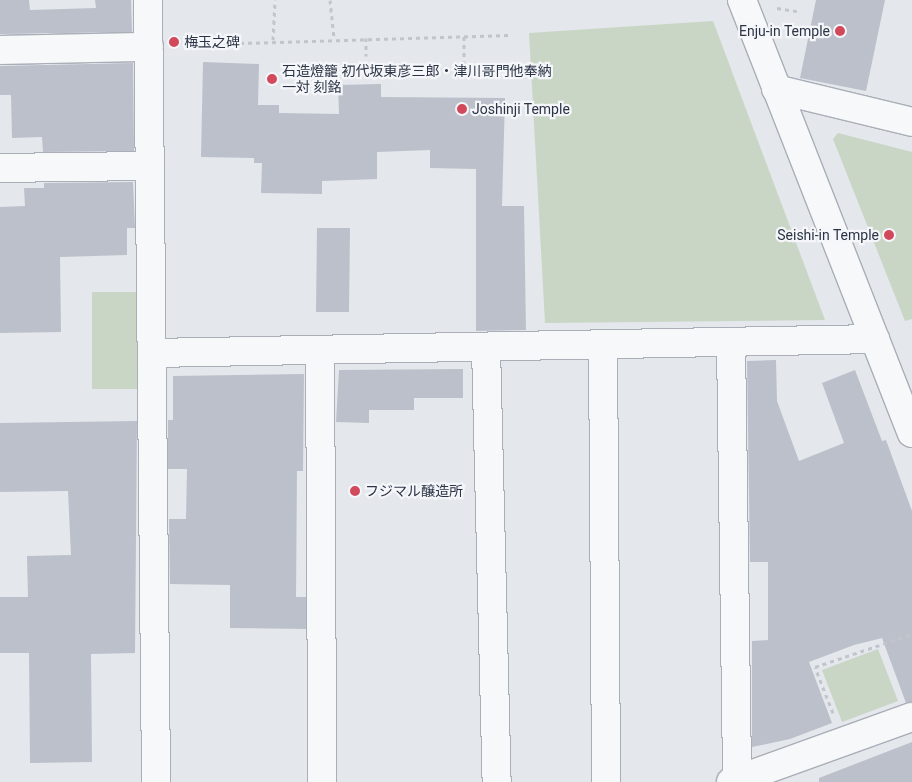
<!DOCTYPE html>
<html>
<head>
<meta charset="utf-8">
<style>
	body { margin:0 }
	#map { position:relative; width:912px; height:782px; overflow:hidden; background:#e4e7ec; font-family:Roboto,"Noto Sans JP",sans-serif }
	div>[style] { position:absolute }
	.green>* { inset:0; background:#c9d6c5 }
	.building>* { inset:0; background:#bbc0ca }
	.path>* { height:3px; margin-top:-1.5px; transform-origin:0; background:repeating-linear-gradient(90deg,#c2c5cb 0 4px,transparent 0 8px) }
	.roads { filter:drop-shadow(1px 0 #a9aeb7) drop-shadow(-1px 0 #a9aeb7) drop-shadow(0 1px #a9aeb7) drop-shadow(0 -1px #a9aeb7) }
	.minor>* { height:28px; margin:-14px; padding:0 14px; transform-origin:14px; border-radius:14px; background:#f7f8fa }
	.dots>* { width:14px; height:14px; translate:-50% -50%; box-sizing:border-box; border:2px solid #f4f6f9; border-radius:50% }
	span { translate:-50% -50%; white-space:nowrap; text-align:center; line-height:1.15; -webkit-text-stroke:4.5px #f4f6f9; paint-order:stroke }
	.poi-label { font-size:14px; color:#2b3445 }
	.right { translate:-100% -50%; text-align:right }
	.left { translate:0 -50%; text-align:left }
</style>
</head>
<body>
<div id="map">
	<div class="green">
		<div style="clip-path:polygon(713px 21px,825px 320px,545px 323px,529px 33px)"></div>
		<div style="clip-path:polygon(838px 133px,912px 152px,912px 319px,905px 321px,833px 139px)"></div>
		<div style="clip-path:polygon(92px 292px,142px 292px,142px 389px,92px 389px)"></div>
		<div style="clip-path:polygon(878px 649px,898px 701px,842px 722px,822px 670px)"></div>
	</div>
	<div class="building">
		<div style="clip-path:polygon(0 0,29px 0,30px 10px,96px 8px,95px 0,131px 0,132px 32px,0 34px)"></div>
		<div style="clip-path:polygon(816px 0,885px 0,866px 91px,800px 78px)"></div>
		<div style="clip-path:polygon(203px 62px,259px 64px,258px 105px,279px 105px,279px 113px,339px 114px,338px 85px,381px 84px,381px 97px,505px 98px,502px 206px,524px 206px,526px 330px,476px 331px,476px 169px,430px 168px,430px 150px,377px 152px,377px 179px,322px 181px,322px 194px,261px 193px,262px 163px,254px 163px,254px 158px,201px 157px)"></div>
		<div style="clip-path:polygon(133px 63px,134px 151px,43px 152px,42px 137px,12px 138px,11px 95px,0 95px,0 66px)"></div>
		<div style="clip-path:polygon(133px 182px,135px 228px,127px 228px,127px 255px,60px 257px,61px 332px,0 333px,0 207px,25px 206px,24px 188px,44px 188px,44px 183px)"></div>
		<div style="clip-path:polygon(317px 228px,350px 228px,349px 312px,316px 312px)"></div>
		<div style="clip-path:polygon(776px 360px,777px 401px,799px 461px,844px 443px,822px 383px,855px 370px,882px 441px,886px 440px,912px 511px,912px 702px,906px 703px,882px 638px,854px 645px,809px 662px,832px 723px,790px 739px,752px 747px,752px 641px,768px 640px,768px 562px,750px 562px,747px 361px)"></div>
		<div style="clip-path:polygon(463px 369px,463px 398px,414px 398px,414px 410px,369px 410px,369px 423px,336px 422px,339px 370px)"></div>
		<div style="clip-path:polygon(304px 374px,303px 471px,297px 471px,296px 597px,306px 597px,306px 629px,230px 628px,230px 585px,170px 584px,169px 519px,186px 519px,187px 469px,168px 469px,168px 420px,173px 420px,173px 376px)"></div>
		<div style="clip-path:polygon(137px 421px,135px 653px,91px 654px,92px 762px,30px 763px,29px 653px,0 653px,0 597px,28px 597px,27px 556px,71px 555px,68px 491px,0 492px,0 423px)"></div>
		<div style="clip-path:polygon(912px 742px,912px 782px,819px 782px,819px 778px)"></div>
	</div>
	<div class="path">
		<div style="left:330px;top:0;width:38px;rotate:84deg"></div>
		<div style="left:777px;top:8px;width:20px;rotate:9deg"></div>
		<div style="left:366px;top:38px;width:18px;rotate:90deg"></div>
		<div style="left:273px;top:40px;width:40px;rotate:-87.1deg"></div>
		<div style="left:208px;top:44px;width:303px;rotate:-1.7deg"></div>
		<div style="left:464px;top:64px;width:28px;rotate:-90deg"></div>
		<div style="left:833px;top:713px;width:49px;rotate:-111.4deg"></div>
		<div style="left:815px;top:667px;width:102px;rotate:-18.8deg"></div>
	</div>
	<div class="roads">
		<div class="minor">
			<div style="left:148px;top:0;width:782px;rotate:89.41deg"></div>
			<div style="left:742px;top:0;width:465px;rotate:68.6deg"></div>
			<div style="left:0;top:50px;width:149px;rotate:-1.2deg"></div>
			<div style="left:776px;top:89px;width:140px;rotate:13.6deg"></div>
			<div style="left:0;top:168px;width:150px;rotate:-0.8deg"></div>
			<div style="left:731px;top:342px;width:438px;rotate:89.2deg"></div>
			<div style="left:603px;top:345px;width:437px;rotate:89.6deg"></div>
			<div style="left:486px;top:347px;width:435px;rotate:88.6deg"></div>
			<div style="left:320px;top:350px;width:432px;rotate:89.7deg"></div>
			<div style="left:153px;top:353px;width:722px;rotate:-1.11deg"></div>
			<div style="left:731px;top:782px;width:192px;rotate:-19.8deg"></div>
		</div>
	</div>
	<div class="dots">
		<div style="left:840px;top:31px;background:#d1495b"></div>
		<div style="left:174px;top:42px;background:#d1495b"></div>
		<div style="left:272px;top:79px;background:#d1495b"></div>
		<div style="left:462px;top:109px;background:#d1495b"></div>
		<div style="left:889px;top:235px;background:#d1495b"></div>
		<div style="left:355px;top:491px;background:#d1495b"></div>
	</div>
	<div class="poi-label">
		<span class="right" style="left:830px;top:31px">Enju-in Temple</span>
		<span class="left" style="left:184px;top:42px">梅玉之碑</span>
		<span class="left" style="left:282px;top:79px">石造燈籠 初代坂東彦三郎・津川哥門他奉納<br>一対 刻銘</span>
		<span class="left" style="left:472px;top:109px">Joshinji Temple</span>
		<span class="right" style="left:879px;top:235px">Seishi-in Temple</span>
		<span class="left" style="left:365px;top:491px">フジマル醸造所</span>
	</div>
</div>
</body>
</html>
